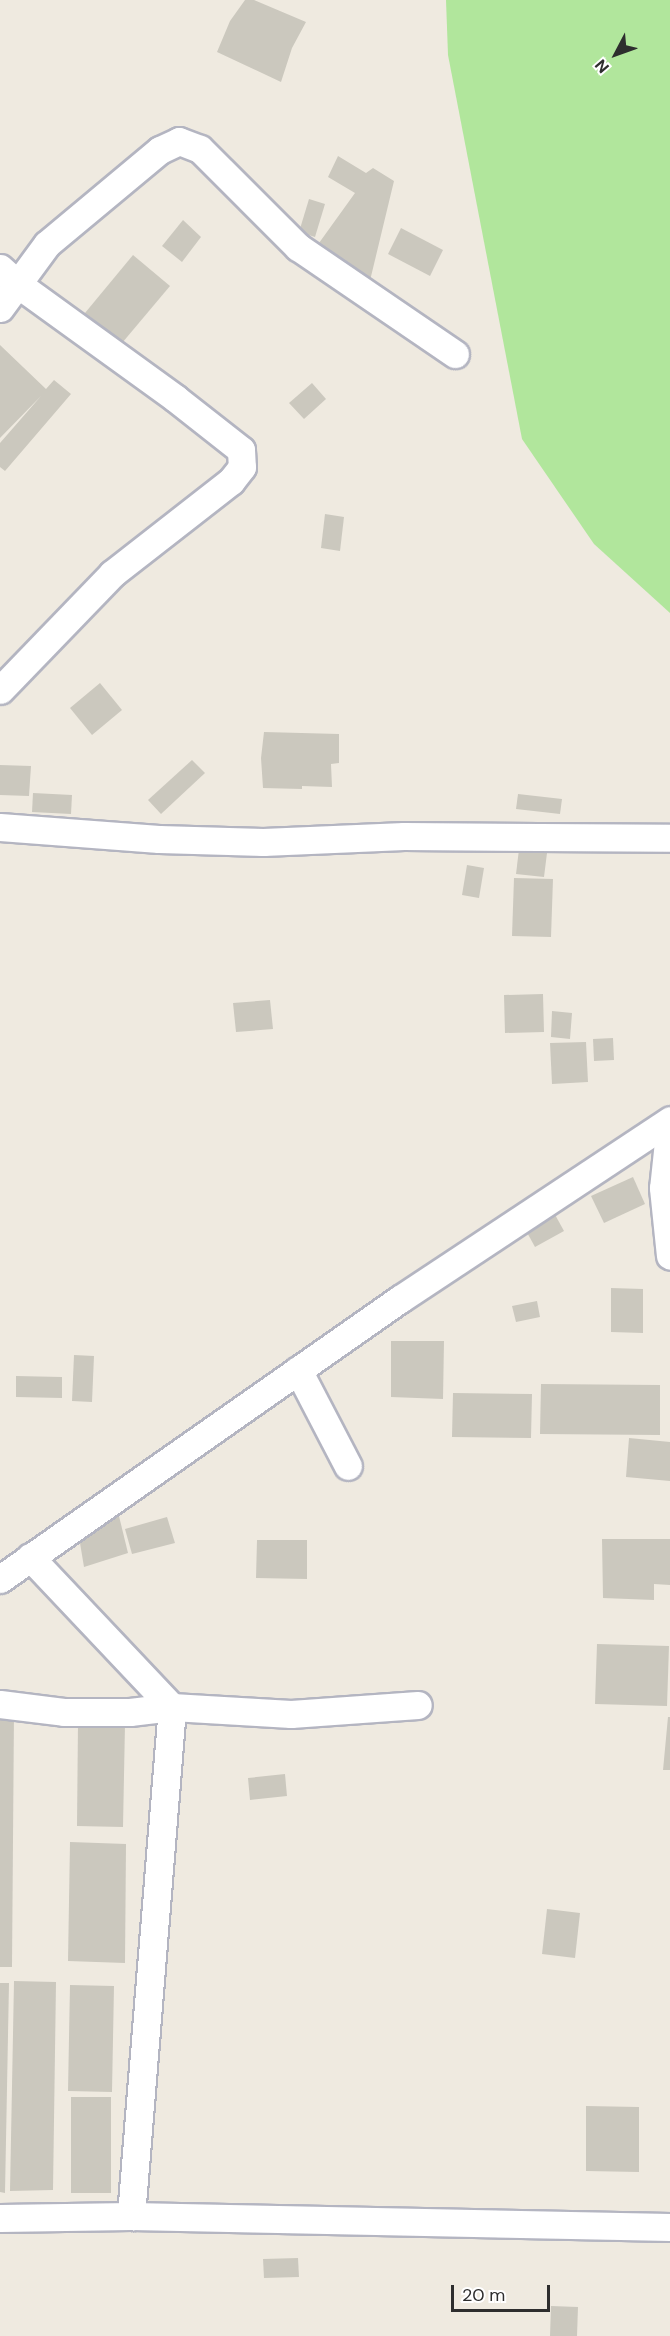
<!DOCTYPE html>
<html>
<head>
<meta charset="utf-8">
<style>
	body { margin:0 }
	#map { position:relative; width:670px; height:2336px; overflow:hidden; background:#efeae0; font-family:"DM Sans",sans-serif }
	div>[style] { position:absolute }
	.green>* { inset:0; background:#b1e69c }
	.building>* { inset:0; background:#cbc8be }
	.roads { filter:drop-shadow(2px 0 #b4b5c1) drop-shadow(-2px 0 #b4b5c1) drop-shadow(0 2px #b4b5c1) drop-shadow(0 -2px #b4b5c1) }
	.street>* { height:27px; margin:-13.5px; padding:0 13.5px; transform-origin:13.5px; border-radius:13.5px; background:#fff }
	span { translate:-50% -50%; white-space:nowrap; text-align:center; line-height:1.15; -webkit-text-stroke:4.5px #fff; paint-order:stroke }
	.north { position:absolute; left:586px; top:24px; width:60px; height:60px; -webkit-text-stroke:4px #fff; paint-order:stroke; rotate:229deg; font-size:16px; font-weight:700; line-height:24px; text-align:center; color:#2e2e2e }
	.north::after { content:''; display:block; margin:auto; width:21px; height:27px; background:#2e2e2e; clip-path:polygon(50% 0,100% 100%,50% 72%,0 100%) }
	.scale { position:absolute; left:451px; top:2285px; width:99px; height:27px; box-sizing:border-box; border:3px solid #2e2e2e; border-top:0; padding-left:8px; font-size:18px; line-height:21px; white-space:nowrap; color:#2e2e2e; -webkit-text-stroke:4px #fff; paint-order:stroke }
</style>
</head>
<body>
<div id="map">
	<div class="green">
		<div style="clip-path:polygon(446px 0,670px 0,670px 613px,594px 544px,522px 439px,448px 55px)"></div>
	</div>
	<div class="building">
		<div style="clip-path:polygon(245px 0,254px 0,306px 22px,292px 48px,281px 82px,217px 52px,230px 21px)"></div>
		<div style="clip-path:polygon(338px 156px,366px 173px,373px 168px,394px 181px,368px 289px,319px 243px,355px 193px,328px 177px)"></div>
		<div style="clip-path:polygon(309px 199px,325px 204px,315px 237px,299px 232px)"></div>
		<div style="clip-path:polygon(183px 220px,201px 237px,182px 262px,162px 246px)"></div>
		<div style="clip-path:polygon(401px 228px,443px 250px,430px 276px,388px 254px)"></div>
		<div style="clip-path:polygon(133px 255px,170px 286px,117px 349px,80px 319px)"></div>
		<div style="clip-path:polygon(0 345px,46px 389px,54px 380px,71px 394px,5px 471px,0 467px,0 443px,41px 396px,0 438px)"></div>
		<div style="clip-path:polygon(312px 383px,326px 399px,304px 419px,289px 403px)"></div>
		<div style="clip-path:polygon(325px 514px,344px 517px,340px 551px,321px 548px)"></div>
		<div style="clip-path:polygon(100px 683px,122px 710px,92px 735px,70px 708px)"></div>
		<div style="clip-path:polygon(264px 732px,339px 734px,339px 763px,331px 764px,332px 787px,302px 786px,302px 789px,263px 788px,261px 758px)"></div>
		<div style="clip-path:polygon(192px 760px,205px 773px,161px 814px,148px 800px)"></div>
		<div style="clip-path:polygon(0 765px,31px 766px,29px 796px,0 795px)"></div>
		<div style="clip-path:polygon(33px 793px,72px 795px,71px 814px,32px 812px)"></div>
		<div style="clip-path:polygon(518px 794px,562px 799px,560px 814px,516px 809px)"></div>
		<div style="clip-path:polygon(520px 841px,548px 845px,544px 877px,516px 874px)"></div>
		<div style="clip-path:polygon(467px 865px,484px 868px,479px 898px,462px 895px)"></div>
		<div style="clip-path:polygon(514px 878px,553px 879px,551px 937px,512px 936px)"></div>
		<div style="clip-path:polygon(543px 994px,544px 1032px,505px 1033px,504px 995px)"></div>
		<div style="clip-path:polygon(270px 1000px,273px 1029px,236px 1032px,233px 1003px)"></div>
		<div style="clip-path:polygon(552px 1011px,572px 1013px,570px 1039px,551px 1037px)"></div>
		<div style="clip-path:polygon(613px 1038px,614px 1060px,594px 1061px,593px 1039px)"></div>
		<div style="clip-path:polygon(586px 1042px,588px 1082px,552px 1084px,550px 1043px)"></div>
		<div style="clip-path:polygon(633px 1177px,645px 1204px,604px 1223px,591px 1196px)"></div>
		<div style="clip-path:polygon(553px 1211px,564px 1231px,535px 1247px,524px 1227px)"></div>
		<div style="clip-path:polygon(611px 1288px,643px 1289px,643px 1333px,611px 1332px)"></div>
		<div style="clip-path:polygon(537px 1301px,540px 1317px,516px 1322px,512px 1306px)"></div>
		<div style="clip-path:polygon(391px 1341px,444px 1341px,443px 1399px,391px 1397px)"></div>
		<div style="clip-path:polygon(74px 1355px,94px 1356px,92px 1402px,72px 1401px)"></div>
		<div style="clip-path:polygon(16px 1376px,62px 1377px,62px 1398px,16px 1397px)"></div>
		<div style="clip-path:polygon(541px 1384px,660px 1385px,660px 1435px,540px 1434px)"></div>
		<div style="clip-path:polygon(453px 1393px,532px 1394px,531px 1438px,452px 1437px)"></div>
		<div style="clip-path:polygon(629px 1438px,670px 1442px,670px 1481px,626px 1477px)"></div>
		<div style="clip-path:polygon(118px 1512px,128px 1553px,84px 1567px,79px 1537px)"></div>
		<div style="clip-path:polygon(167px 1517px,175px 1543px,132px 1554px,125px 1529px)"></div>
		<div style="clip-path:polygon(602px 1539px,670px 1539px,670px 1585px,654px 1584px,654px 1600px,603px 1598px)"></div>
		<div style="clip-path:polygon(257px 1540px,307px 1540px,307px 1579px,256px 1578px)"></div>
		<div style="clip-path:polygon(597px 1644px,669px 1646px,667px 1706px,595px 1704px)"></div>
		<div style="clip-path:polygon(0 1712px,14px 1712px,12px 1967px,0 1967px)"></div>
		<div style="clip-path:polygon(668px 1717px,670px 1717px,670px 1770px,663px 1770px)"></div>
		<div style="clip-path:polygon(78px 1722px,125px 1724px,123px 1827px,77px 1826px)"></div>
		<div style="clip-path:polygon(285px 1774px,287px 1796px,250px 1800px,248px 1778px)"></div>
		<div style="clip-path:polygon(70px 1842px,126px 1844px,125px 1963px,68px 1961px)"></div>
		<div style="clip-path:polygon(547px 1909px,580px 1913px,575px 1958px,542px 1954px)"></div>
		<div style="clip-path:polygon(14px 1981px,56px 1982px,53px 2190px,10px 2191px)"></div>
		<div style="clip-path:polygon(0 1983px,9px 1983px,5px 2193px,0 2192px)"></div>
		<div style="clip-path:polygon(70px 1985px,114px 1986px,112px 2092px,68px 2091px)"></div>
		<div style="clip-path:polygon(71px 2097px,111px 2097px,111px 2193px,71px 2193px)"></div>
		<div style="clip-path:polygon(586px 2106px,639px 2107px,639px 2172px,586px 2171px)"></div>
		<div style="clip-path:polygon(298px 2258px,299px 2277px,264px 2278px,263px 2259px)"></div>
		<div style="clip-path:polygon(551px 2306px,578px 2307px,577px 2336px,550px 2336px)"></div>
	</div>
	<div class="roads">
		<div class="street">
			<div style="left:0;top:268px;width:25px;rotate:42deg"></div>
			<div style="left:19px;top:285px;width:193px;rotate:35.9deg"></div>
			<div style="left:175px;top:398px;width:84px;rotate:38.2deg"></div>
			<div style="left:241px;top:450px;width:17px;rotate:87deg"></div>
			<div style="left:242px;top:467px;width:18px;rotate:128deg"></div>
			<div style="left:231px;top:481px;width:151px;rotate:142deg"></div>
			<div style="left:112px;top:574px;width:161px;rotate:134deg"></div>
			<div style="left:0;top:308px;width:79px;rotate:-53.7deg"></div>
			<div style="left:47px;top:244px;width:147px;rotate:-39.8deg"></div>
			<div style="left:160px;top:150px;width:21px;rotate:-25deg"></div>
			<div style="left:179px;top:141px;width:22px;rotate:21deg"></div>
			<div style="left:200px;top:149px;width:139px;rotate:45deg"></div>
			<div style="left:298px;top:247px;width:190px;rotate:34.3deg"></div>
			<div style="left:0;top:827px;width:159px;rotate:4.3deg"></div>
			<div style="left:159px;top:839px;width:104px;rotate:1.7deg"></div>
			<div style="left:263px;top:842px;width:141px;rotate:-2.4deg"></div>
			<div style="left:404px;top:836px;width:266px;rotate:0.4deg"></div>
			<div style="left:670px;top:1123px;width:65px;rotate:96.1deg"></div>
			<div style="left:663px;top:1188px;width:68px;rotate:84.1deg"></div>
			<div style="left:298px;top:1370px;width:108px;rotate:62.5deg"></div>
			<div style="left:30px;top:1557px;width:207px;rotate:46.6deg"></div>
			<div style="left:172px;top:1707px;width:511px;rotate:94.61deg"></div>
			<div style="left:0;top:1579px;width:488px;rotate:-35deg"></div>
			<div style="left:400px;top:1299px;width:324px;rotate:-33.5deg"></div>
			<div style="left:0;top:1704px;width:64px;rotate:7.1deg"></div>
			<div style="left:64px;top:1712px;width:66px"></div>
			<div style="left:130px;top:1712px;width:42px;rotate:-6.8deg"></div>
			<div style="left:172px;top:1707px;width:119px;rotate:3.4deg"></div>
			<div style="left:291px;top:1714px;width:127px;rotate:-4.1deg"></div>
			<div style="left:0;top:2218px;width:131px;rotate:-0.9deg"></div>
			<div style="left:131px;top:2216px;width:539px;rotate:1.17deg"></div>
		</div>
	</div>
	<div class="north">N</div>
	<div class="scale">20 m</div>
</div>
</body>
</html>
